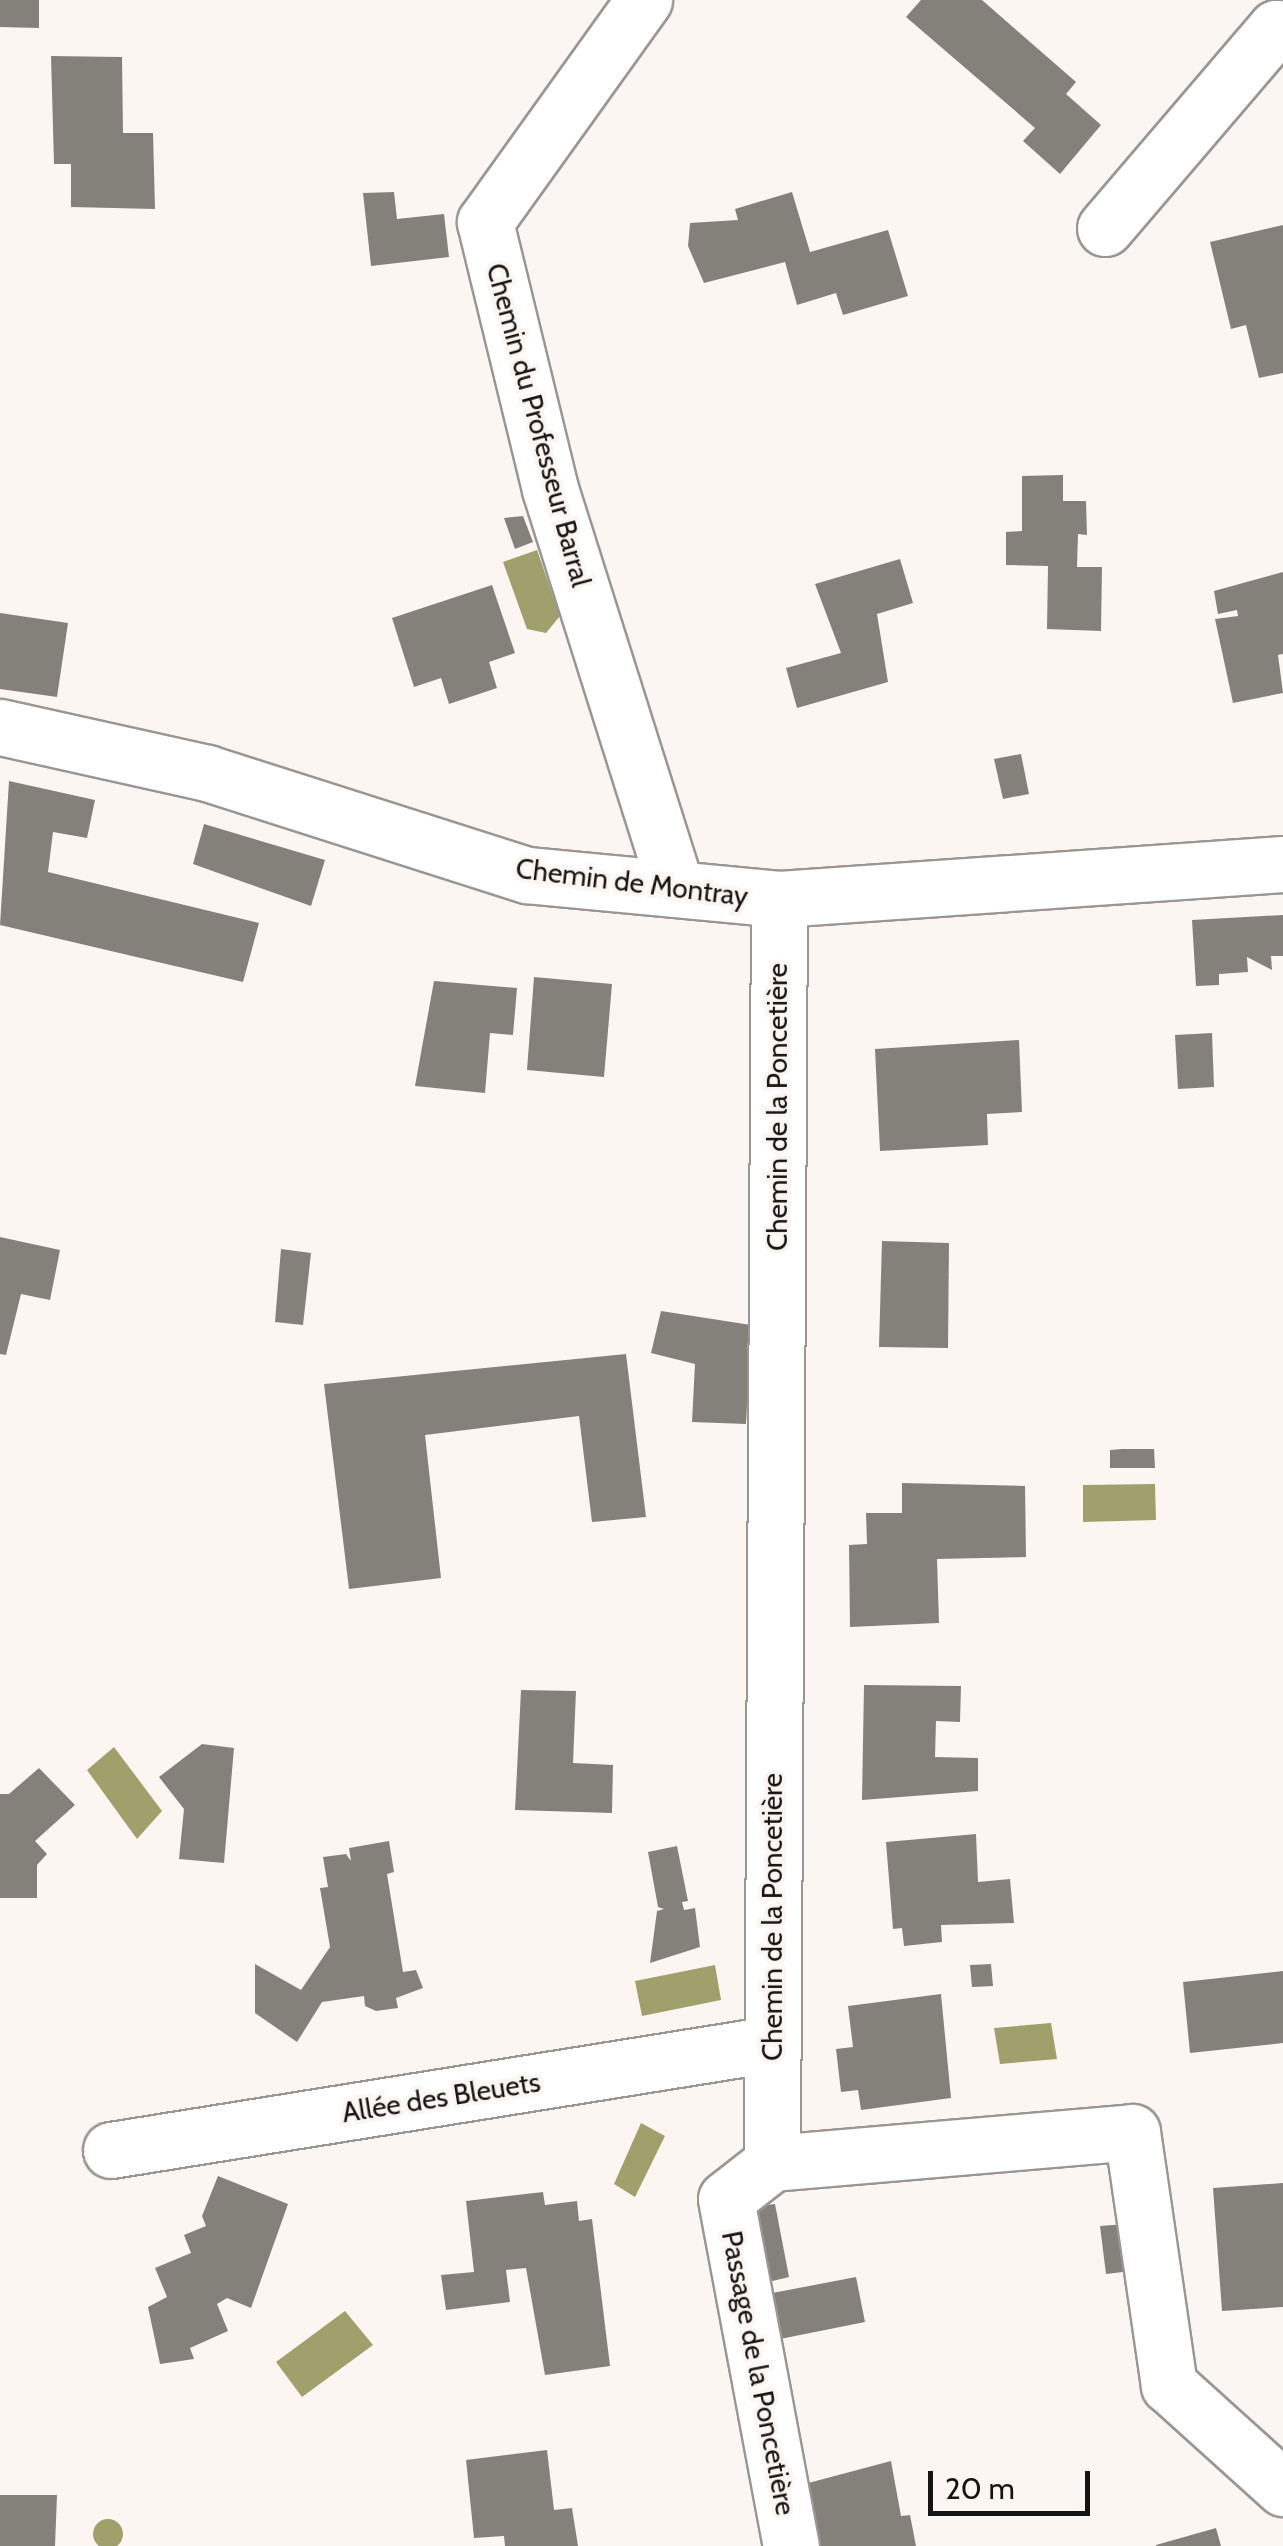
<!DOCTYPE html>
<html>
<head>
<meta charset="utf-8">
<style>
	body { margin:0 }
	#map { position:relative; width:1283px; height:2546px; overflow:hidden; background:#fcf6f2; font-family:Cabin,sans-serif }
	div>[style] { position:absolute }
	.water>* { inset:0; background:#9fa06b }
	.round { border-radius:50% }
	.building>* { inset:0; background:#84817b }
	.roads { filter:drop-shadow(2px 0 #9b9692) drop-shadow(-2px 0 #9b9692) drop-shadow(0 2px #9b9692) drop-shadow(0 -2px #9b9692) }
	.minor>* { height:55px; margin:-27.5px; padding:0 27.5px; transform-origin:27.5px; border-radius:27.5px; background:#fff }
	span { translate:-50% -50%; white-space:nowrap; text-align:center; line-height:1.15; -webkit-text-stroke:8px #fcf6f2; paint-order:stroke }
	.street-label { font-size:28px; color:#161413 }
	.scale { position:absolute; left:928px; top:2471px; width:162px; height:45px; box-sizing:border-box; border:5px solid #161413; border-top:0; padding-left:12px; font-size:30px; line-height:35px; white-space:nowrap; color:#161413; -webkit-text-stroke:8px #fcf6f2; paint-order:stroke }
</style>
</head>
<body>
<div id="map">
	<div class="water">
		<div style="clip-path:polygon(537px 550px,560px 616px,546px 633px,527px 629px,503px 562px)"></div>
		<div style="clip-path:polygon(1155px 1484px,1156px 1520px,1083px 1522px,1083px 1485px)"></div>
		<div style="clip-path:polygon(114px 1747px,162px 1811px,137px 1839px,87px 1770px)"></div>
		<div style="clip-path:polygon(715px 1965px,721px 2000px,642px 2016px,635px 1981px)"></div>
		<div style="clip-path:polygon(1051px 2023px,1057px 2059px,1000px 2064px,994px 2028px)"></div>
		<div style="clip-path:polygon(641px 2123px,665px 2136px,635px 2197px,614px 2184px)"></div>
		<div style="clip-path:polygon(345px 2311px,373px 2345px,302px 2397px,276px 2362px)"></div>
		<div class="round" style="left:93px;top:2519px;width:30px;height:30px"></div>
	</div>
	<div class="building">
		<div style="clip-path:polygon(0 0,39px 0,39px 28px,0 27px)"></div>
		<div style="clip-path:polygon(921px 0,982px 0,1076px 82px,1066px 94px,1101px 125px,1060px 174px,1023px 141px,1035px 128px,906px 17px)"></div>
		<div style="clip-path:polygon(51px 56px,122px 57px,123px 133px,153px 133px,155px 209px,71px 207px,71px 164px,54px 164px)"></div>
		<div style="clip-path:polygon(394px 192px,397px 219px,444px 214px,449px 257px,371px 266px,363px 193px)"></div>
		<div style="clip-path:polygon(792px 192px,810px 252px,888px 230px,908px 296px,843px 315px,836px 293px,797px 305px,785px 262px,704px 283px,688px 246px,690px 223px,738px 220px,735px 209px)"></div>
		<div style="clip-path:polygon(1283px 225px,1283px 373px,1259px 378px,1246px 325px,1231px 329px,1210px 242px)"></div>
		<div style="clip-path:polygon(1063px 475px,1063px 501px,1086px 501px,1087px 535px,1078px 534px,1077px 567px,1102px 567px,1101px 631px,1047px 629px,1048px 566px,1006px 565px,1006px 532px,1022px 531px,1022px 476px)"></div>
		<div style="clip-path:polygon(523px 516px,533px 542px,515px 549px,504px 518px)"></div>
		<div style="clip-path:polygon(900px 559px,913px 603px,877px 614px,888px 682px,797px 708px,786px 668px,841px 653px,815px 584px)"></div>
		<div style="clip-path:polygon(1283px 572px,1283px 654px,1278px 655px,1283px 693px,1233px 703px,1215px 619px,1238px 616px,1237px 610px,1218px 614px,1214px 591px)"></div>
		<div style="clip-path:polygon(492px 585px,515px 653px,489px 662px,497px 688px,449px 704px,441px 678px,414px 687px,392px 618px)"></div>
		<div style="clip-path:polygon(0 613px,68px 623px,57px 697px,0 689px)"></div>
		<div style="clip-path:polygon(1021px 754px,1029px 794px,1003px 799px,994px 759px)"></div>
		<div style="clip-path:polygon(9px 781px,95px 800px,87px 838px,53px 832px,48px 872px,259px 923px,243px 982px,0 925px)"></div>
		<div style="clip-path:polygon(204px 824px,325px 860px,311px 906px,193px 864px)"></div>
		<div style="clip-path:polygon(1283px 915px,1283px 956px,1271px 956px,1272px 970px,1247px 957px,1248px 972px,1219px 974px,1219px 985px,1196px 986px,1192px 920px)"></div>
		<div style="clip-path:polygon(534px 977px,612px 984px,604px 1077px,527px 1070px)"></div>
		<div style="clip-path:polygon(434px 981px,517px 988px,513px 1035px,490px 1033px,485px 1093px,415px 1086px)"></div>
		<div style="clip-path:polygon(1212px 1033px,1214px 1087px,1178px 1089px,1175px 1035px)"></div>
		<div style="clip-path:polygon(1019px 1040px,1022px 1112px,987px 1114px,988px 1145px,880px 1151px,875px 1049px)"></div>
		<div style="clip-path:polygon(0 1237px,60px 1250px,50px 1300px,21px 1294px,6px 1355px,0 1354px)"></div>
		<div style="clip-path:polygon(882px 1241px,949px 1243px,948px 1348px,879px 1347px)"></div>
		<div style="clip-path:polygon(281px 1249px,311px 1253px,303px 1325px,275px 1322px)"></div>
		<div style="clip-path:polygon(661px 1311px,751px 1325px,746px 1424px,692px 1422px,695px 1364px,651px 1353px)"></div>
		<div style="clip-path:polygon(626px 1354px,646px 1517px,592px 1522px,579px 1416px,425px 1435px,441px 1578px,349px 1589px,324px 1384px)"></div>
		<div style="clip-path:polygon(1122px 1449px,1154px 1449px,1155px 1468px,1110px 1468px,1110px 1450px)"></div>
		<div style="clip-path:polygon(902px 1483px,1025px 1486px,1026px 1557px,937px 1559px,939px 1623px,850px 1627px,849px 1545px,867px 1544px,866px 1513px,902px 1513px)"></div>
		<div style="clip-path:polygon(864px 1685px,961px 1686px,960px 1722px,936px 1721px,935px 1757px,978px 1758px,978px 1791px,862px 1800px)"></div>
		<div style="clip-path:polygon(521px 1690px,576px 1691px,573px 1763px,613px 1765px,612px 1813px,515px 1810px)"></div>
		<div style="clip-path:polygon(202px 1744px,234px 1748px,224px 1863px,179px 1859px,184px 1809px,159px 1777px)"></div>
		<div style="clip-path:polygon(39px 1768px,75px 1805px,35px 1841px,47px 1854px,37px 1865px,37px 1898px,0 1898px,0 1794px,9px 1794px)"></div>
		<div style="clip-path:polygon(976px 1834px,978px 1882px,1010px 1879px,1014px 1923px,941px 1925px,942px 1942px,904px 1946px,902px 1928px,893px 1929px,886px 1842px)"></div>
		<div style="clip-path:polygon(389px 1841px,394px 1872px,387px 1874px,403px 1972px,416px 1970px,423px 1988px,396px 1998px,398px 2008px,376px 2011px,365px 2006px,364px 1996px,322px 2002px,297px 2042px,255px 2013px,255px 1964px,301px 1990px,330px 1947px,320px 1888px,328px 1887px,323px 1857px,346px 1854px,351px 1861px,349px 1848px)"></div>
		<div style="clip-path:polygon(677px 1846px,688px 1901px,682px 1902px,684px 1910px,695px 1908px,700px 1947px,650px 1963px,657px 1911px,664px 1909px,658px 1907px,648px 1852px)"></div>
		<div style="clip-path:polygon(991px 1964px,993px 1986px,972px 1987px,970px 1965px)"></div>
		<div style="clip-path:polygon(1283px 1971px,1283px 2043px,1190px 2053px,1183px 1982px)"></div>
		<div style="clip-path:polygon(941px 1994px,951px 2098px,861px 2110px,858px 2090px,841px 2092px,836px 2049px,853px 2047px,848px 2006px)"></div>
		<div style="clip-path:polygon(218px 2176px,288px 2204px,251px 2308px,227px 2298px,217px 2304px,228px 2331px,190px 2348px,194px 2359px,160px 2364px,148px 2307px,167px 2297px,155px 2268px,191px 2253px,184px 2235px,206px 2226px,202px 2216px)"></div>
		<div style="clip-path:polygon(1283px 2183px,1283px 2307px,1222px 2311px,1213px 2188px)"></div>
		<div style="clip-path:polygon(543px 2192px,545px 2205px,577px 2201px,579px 2221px,592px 2219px,610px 2366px,545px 2375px,526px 2268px,506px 2270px,510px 2302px,446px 2310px,441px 2275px,474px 2272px,466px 2201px)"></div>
		<div style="clip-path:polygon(775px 2204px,789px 2277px,760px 2284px,746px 2208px)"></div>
		<div style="clip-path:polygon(1126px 2224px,1131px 2271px,1106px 2274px,1100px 2226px)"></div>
		<div style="clip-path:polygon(856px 2277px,865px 2322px,770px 2341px,762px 2295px)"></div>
		<div style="clip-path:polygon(547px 2450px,554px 2510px,572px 2508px,578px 2546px,505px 2546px,504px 2536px,474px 2538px,466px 2460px)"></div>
		<div style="clip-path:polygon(891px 2461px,901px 2516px,910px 2515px,916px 2546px,808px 2546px,797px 2486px)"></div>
		<div style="clip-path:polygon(0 2495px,57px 2495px,55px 2546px,0 2546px)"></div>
		<div style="clip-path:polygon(1216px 2528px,1221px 2546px,1156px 2546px,1156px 2545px)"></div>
	</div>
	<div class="roads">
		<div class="minor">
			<div style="left:644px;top:0;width:273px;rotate:125.6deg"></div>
			<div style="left:485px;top:222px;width:275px;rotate:76.3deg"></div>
			<div style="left:550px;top:489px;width:418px;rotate:72.5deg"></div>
			<div style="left:1105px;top:228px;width:263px;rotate:-49.5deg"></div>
			<div style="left:1276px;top:28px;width:9px;rotate:41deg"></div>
			<div style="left:0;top:727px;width:212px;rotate:12.5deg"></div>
			<div style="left:207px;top:773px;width:336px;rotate:17.7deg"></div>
			<div style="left:527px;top:875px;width:253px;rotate:5.4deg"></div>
			<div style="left:779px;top:899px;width:505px;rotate:-3.97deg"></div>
			<div style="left:779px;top:899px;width:1264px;rotate:90.32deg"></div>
			<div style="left:772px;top:2163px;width:361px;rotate:-4.9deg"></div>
			<div style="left:1132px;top:2132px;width:256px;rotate:81.7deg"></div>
			<div style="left:1169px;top:2385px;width:154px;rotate:42.1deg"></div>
			<div style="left:111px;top:2150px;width:668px;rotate:-9.12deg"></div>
			<div style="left:772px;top:2163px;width:58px;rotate:142deg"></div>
			<div style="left:726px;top:2199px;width:353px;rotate:79.4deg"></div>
		</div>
	</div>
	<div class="street-label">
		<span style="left:539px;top:425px;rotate:75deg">Chemin du Professeur Barral</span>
		<span style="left:632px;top:882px;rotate:7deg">Chemin de Montray</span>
		<span style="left:777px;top:1107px;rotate:-90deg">Chemin de la Poncetière</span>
		<span style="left:772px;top:1917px;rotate:-90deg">Chemin de la Poncetière</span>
		<span style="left:441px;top:2097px;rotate:-9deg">Allée des Bleuets</span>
		<span style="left:759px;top:2373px;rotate:79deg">Passage de la Poncetière</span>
	</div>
	<div class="scale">20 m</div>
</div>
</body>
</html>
